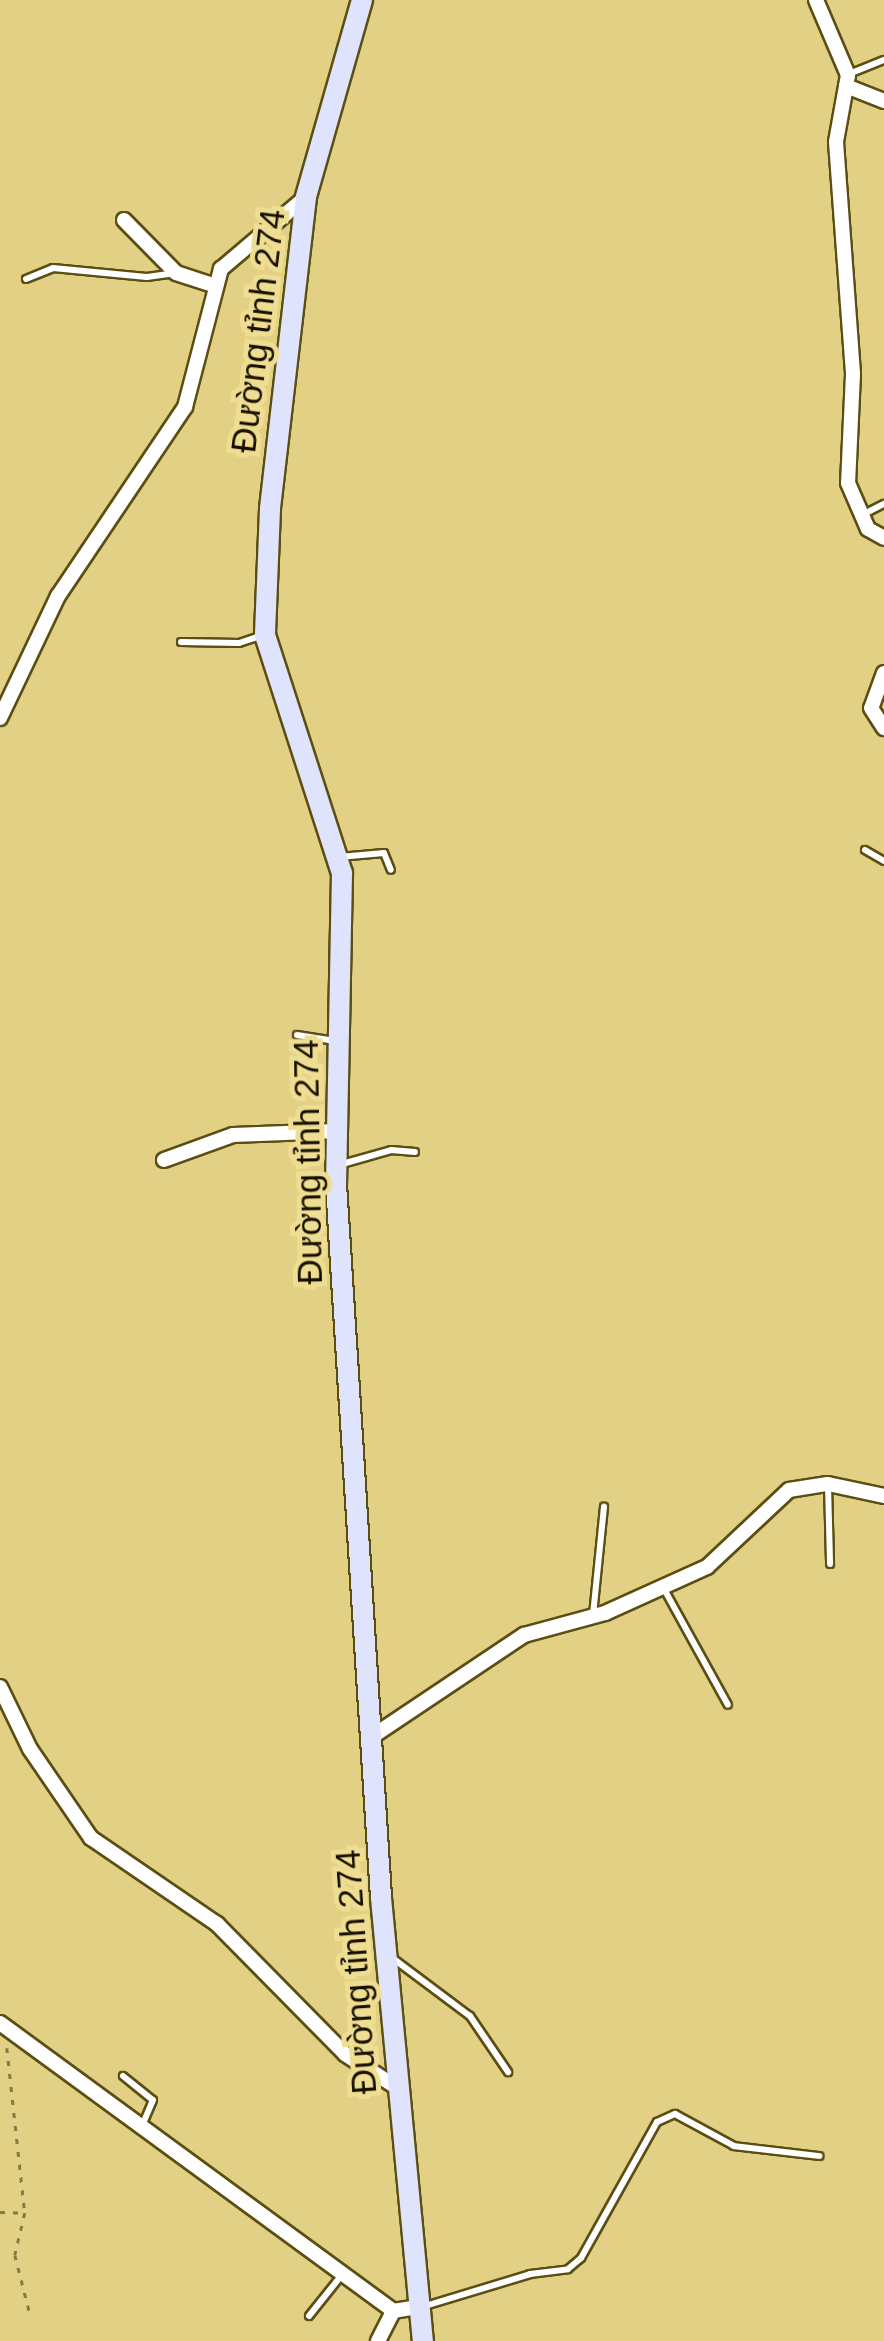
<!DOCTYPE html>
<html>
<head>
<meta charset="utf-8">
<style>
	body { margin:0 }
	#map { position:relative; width:884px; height:2341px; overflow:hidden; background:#e2d085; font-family:Helvetica,sans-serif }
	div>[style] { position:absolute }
	.path>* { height:2.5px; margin-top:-1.25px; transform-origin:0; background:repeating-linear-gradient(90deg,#867949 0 5px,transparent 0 13px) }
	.roads { filter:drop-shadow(2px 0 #5b4e13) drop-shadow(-2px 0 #5b4e13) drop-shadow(0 2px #5b4e13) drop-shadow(0 -2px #5b4e13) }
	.lane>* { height:6px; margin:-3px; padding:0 3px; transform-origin:3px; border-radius:3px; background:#fff }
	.street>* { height:14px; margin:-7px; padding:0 7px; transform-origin:7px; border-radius:7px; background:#fff }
	.secondary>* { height:20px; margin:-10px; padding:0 10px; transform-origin:10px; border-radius:10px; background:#dfe3fc }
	span { translate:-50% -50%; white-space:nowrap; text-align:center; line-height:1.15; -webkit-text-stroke:10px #efdd92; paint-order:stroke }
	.street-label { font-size:35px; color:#161000 }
</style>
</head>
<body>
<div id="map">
	<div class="path">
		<div style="left:7px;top:2048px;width:166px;rotate:83.8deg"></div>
		<div style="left:25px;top:2213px;width:43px;rotate:103.4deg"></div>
		<div style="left:15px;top:2255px;width:61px;rotate:75.7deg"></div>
		<div style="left:0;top:2212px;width:24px;rotate:2deg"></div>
	</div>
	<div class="roads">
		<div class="lane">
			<div style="left:849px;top:74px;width:38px;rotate:-22deg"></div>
			<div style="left:26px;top:279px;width:29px;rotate:-22deg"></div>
			<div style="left:53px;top:268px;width:94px;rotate:5.5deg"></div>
			<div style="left:147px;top:277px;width:27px;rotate:-8deg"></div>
			<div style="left:862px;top:515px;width:25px;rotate:-27deg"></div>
			<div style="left:181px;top:642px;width:58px;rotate:1deg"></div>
			<div style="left:239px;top:643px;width:26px;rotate:-18deg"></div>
			<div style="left:865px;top:850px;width:22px;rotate:30deg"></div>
			<div style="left:339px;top:857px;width:45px;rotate:-5.1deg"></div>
			<div style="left:384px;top:853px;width:18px;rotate:68deg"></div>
			<div style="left:297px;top:1035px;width:39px;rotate:9deg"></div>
			<div style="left:342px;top:1164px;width:51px;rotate:-15.9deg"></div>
			<div style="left:391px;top:1150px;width:24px;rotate:5deg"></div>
			<div style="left:828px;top:1485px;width:79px;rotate:88.5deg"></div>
			<div style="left:664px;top:1589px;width:132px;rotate:61.1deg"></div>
			<div style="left:593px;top:1615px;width:109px;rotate:-84.2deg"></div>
			<div style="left:391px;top:1957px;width:99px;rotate:36.8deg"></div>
			<div style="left:470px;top:2016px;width:68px;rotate:55.8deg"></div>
			<div style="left:123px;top:2076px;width:38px;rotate:39deg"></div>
			<div style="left:153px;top:2100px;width:26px;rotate:113deg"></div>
			<div style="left:425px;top:2306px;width:110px;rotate:-16.9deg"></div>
			<div style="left:530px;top:2274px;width:38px;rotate:-7deg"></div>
			<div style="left:568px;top:2269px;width:17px;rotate:-40deg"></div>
			<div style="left:581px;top:2258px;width:156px;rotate:-60.8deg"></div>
			<div style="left:657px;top:2122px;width:20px;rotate:-24deg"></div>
			<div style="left:675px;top:2114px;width:67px;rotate:28.5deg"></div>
			<div style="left:734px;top:2146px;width:86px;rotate:6.7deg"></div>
			<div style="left:309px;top:2316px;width:51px;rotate:-51.3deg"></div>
		</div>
		<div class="street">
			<div style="left:816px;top:0;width:82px;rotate:66.9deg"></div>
			<div style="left:848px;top:75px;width:68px;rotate:100.2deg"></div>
			<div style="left:836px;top:142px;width:233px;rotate:85.8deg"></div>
			<div style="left:853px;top:374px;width:109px;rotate:92.6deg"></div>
			<div style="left:848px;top:483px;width:50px;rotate:66.5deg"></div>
			<div style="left:868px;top:529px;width:18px;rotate:29deg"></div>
			<div style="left:846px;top:86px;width:41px;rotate:21.5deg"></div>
			<div style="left:124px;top:220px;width:74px;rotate:45.5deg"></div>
			<div style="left:176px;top:273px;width:40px;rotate:18deg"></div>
			<div style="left:884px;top:673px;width:37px;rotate:110deg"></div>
			<div style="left:871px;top:708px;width:24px;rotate:57deg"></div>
			<div style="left:0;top:718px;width:135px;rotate:-64.6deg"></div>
			<div style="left:58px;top:596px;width:228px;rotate:-56.1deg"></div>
			<div style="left:185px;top:407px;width:143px;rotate:-75.4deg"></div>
			<div style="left:221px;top:269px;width:111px;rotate:-40.3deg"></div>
			<div style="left:164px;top:1160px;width:73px;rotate:-19.9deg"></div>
			<div style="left:233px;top:1135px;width:104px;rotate:-2.2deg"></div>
			<div style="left:0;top:1687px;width:69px;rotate:64.2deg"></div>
			<div style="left:30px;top:1749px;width:108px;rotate:55.6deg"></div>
			<div style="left:91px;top:1838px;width:153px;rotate:34.3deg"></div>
			<div style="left:217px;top:1924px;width:182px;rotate:45.4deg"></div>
			<div style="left:345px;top:2054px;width:61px;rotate:32.9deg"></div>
			<div style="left:373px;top:1736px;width:182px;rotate:-33.8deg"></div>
			<div style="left:524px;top:1635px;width:84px;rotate:-15.2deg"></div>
			<div style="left:605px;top:1613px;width:112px;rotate:-24.3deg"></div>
			<div style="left:707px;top:1567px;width:112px;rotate:-43.2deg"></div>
			<div style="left:789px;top:1490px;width:39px;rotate:-9deg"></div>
			<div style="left:828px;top:1484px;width:57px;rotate:12.1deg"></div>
			<div style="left:0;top:2023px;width:487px;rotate:36.2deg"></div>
			<div style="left:393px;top:2311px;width:26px;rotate:-9deg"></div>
			<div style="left:378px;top:2341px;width:34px;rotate:-63deg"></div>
		</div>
		<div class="secondary">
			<div style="left:362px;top:0;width:205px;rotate:105.9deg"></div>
			<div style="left:306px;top:197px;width:314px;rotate:96.6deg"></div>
			<div style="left:270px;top:509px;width:126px;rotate:92.3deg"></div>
			<div style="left:265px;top:635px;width:250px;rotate:72.1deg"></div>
			<div style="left:342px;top:873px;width:311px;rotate:91.1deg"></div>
			<div style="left:336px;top:1184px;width:715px;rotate:86.39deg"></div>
			<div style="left:381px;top:1898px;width:445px;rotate:84.6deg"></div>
		</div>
	</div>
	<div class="street-label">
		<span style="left:258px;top:331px;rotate:-83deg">Đường tỉnh 274</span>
		<span style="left:308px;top:1162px;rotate:-91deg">Đường tỉnh 274</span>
		<span style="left:356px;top:1972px;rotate:-94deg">Đường tỉnh 274</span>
	</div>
</div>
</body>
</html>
